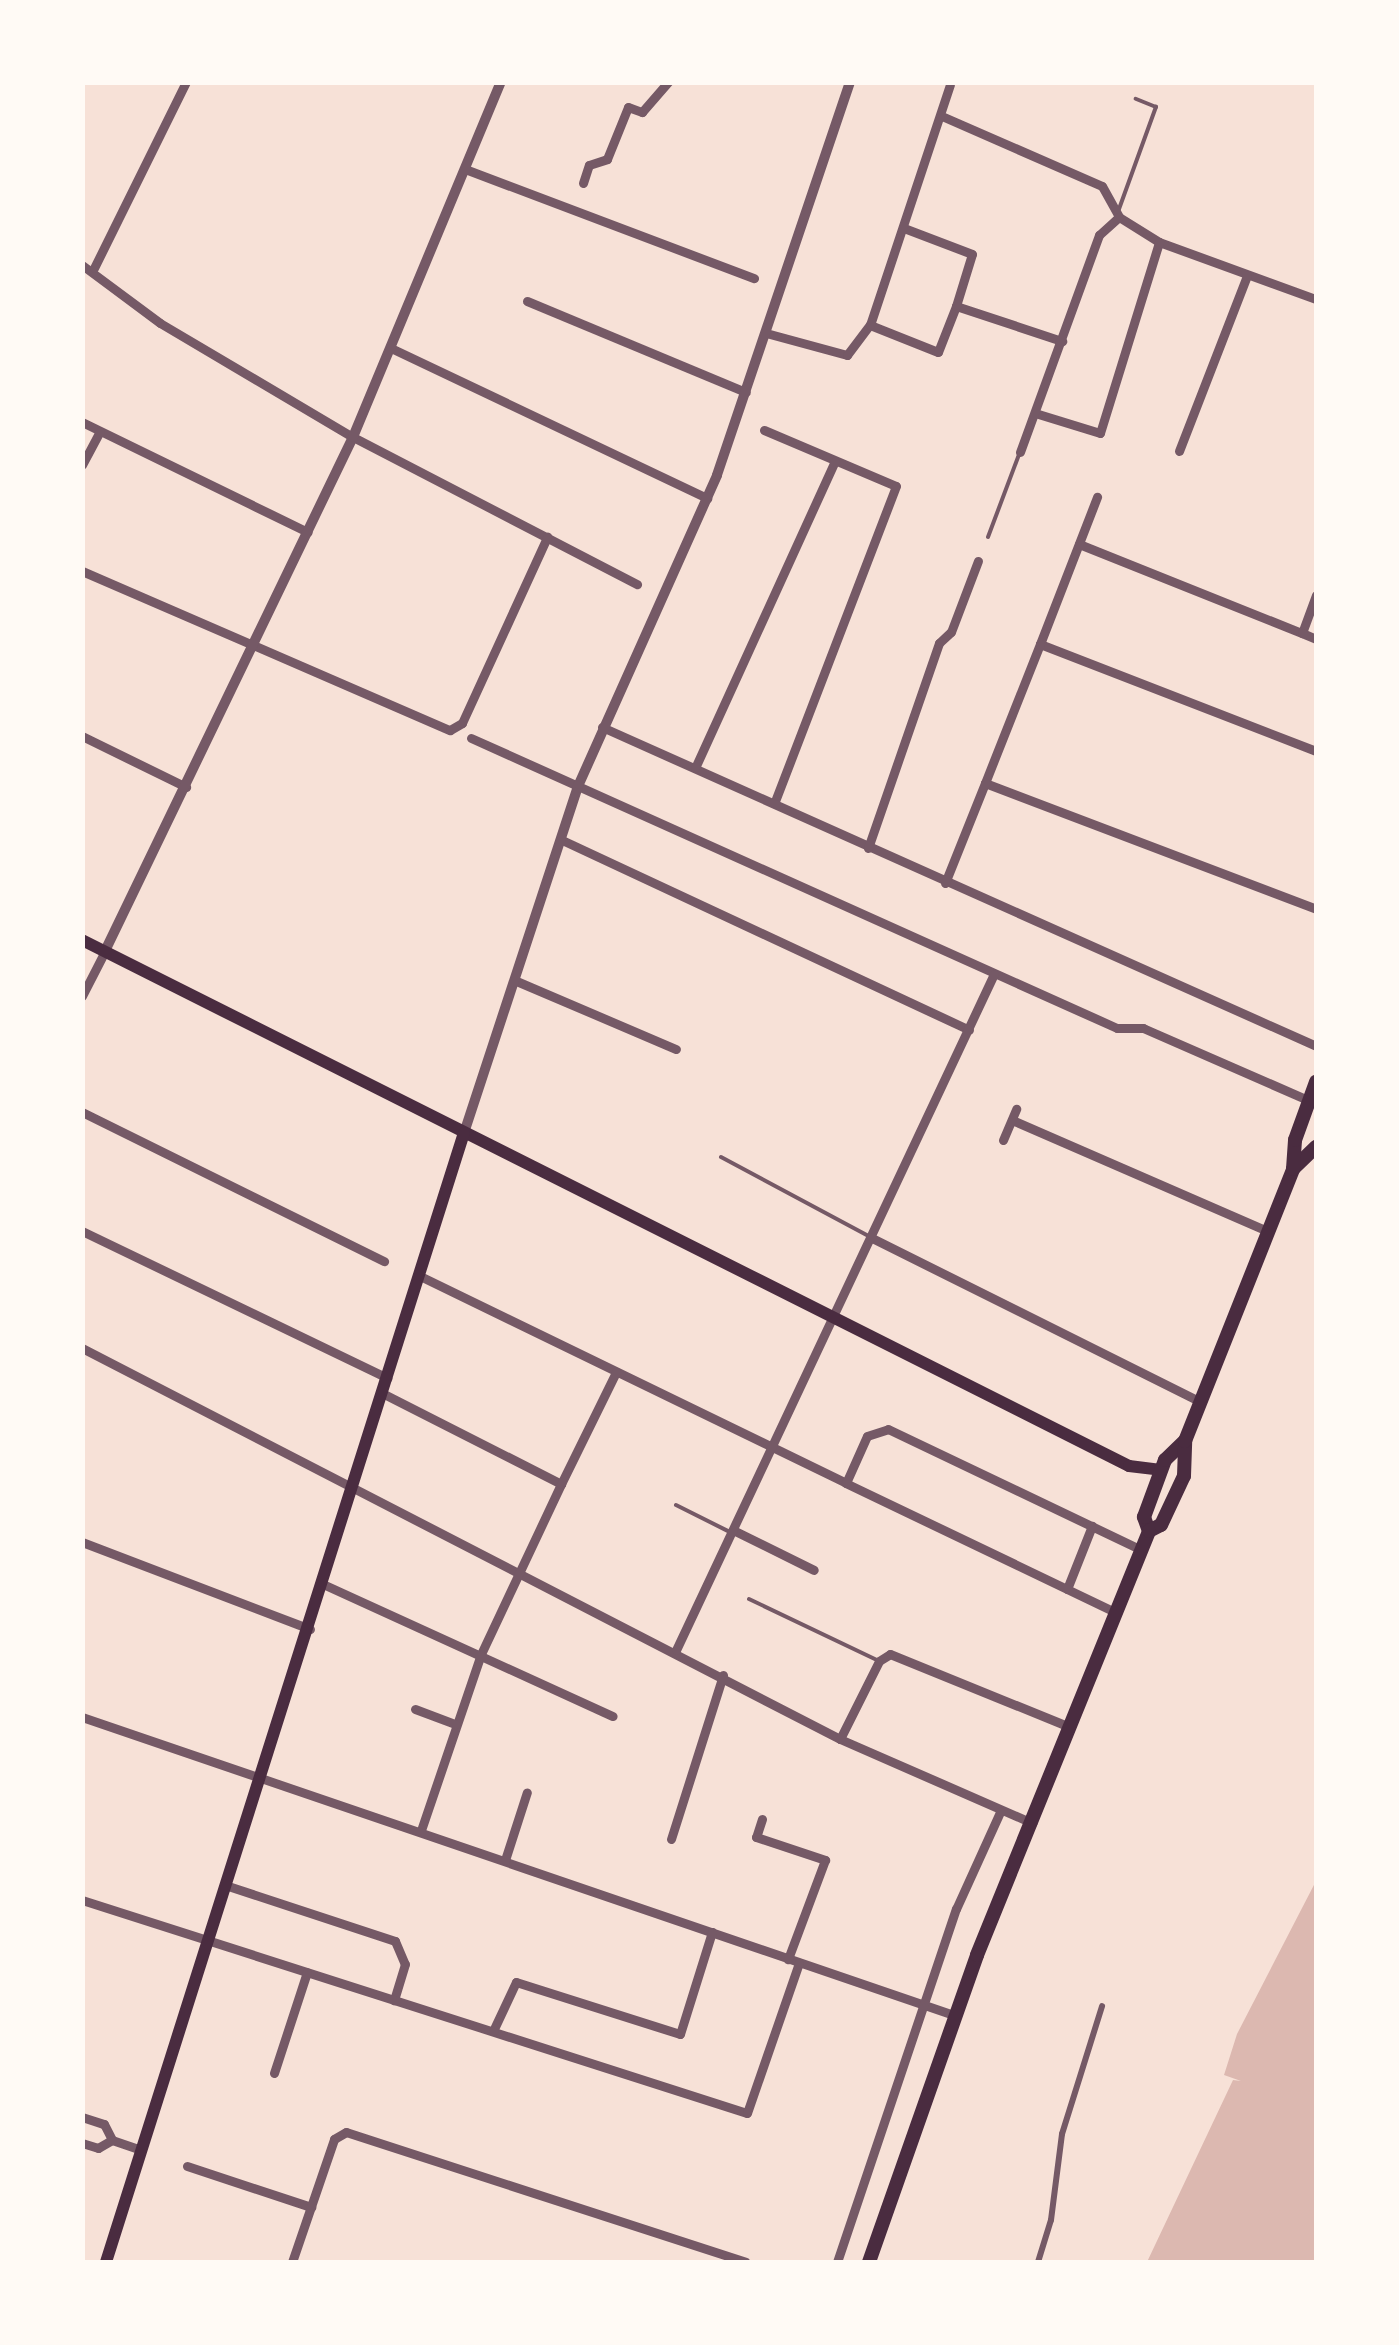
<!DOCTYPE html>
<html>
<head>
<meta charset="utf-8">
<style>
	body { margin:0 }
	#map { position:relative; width:1399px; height:2345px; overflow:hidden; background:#f7e1d7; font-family:Raleway,sans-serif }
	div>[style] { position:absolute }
	.water>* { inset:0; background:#dcb8b0 }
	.service>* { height:4px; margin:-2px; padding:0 2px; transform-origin:2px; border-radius:2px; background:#755966 }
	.pedestrian>* { height:6px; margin:-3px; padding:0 3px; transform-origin:3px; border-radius:3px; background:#755966 }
	.minor>* { height:9px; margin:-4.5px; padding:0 4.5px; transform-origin:4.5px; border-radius:4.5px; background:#755966 }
	.tertiary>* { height:10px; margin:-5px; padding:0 5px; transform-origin:5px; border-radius:5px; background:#755966 }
	.secondary>* { height:12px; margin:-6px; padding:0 6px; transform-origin:6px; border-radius:6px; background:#4a2c40 }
	.primary>* { height:14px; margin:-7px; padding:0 7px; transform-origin:7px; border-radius:7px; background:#4a2c40 }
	span { translate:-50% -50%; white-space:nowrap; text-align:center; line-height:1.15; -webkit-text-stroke:10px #fffaf5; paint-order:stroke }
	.frame { position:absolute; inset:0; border:85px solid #fffaf5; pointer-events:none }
</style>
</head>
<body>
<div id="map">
	<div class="water">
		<div style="clip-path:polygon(1316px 1881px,1316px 2262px,1147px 2262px,1233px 2080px,1241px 2081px,1224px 2075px,1237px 2034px)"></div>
	</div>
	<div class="service">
		<div style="left:1119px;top:209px;width:109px;rotate:-70.1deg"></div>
		<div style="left:1156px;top:107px;width:22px;rotate:-158deg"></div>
		<div style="left:988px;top:537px;width:91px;rotate:-69.4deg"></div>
		<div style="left:721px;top:1157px;width:169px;rotate:28.2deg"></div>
		<div style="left:676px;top:1505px;width:60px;rotate:26.6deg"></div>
		<div style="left:749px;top:1599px;width:144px;rotate:25.5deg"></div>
	</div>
	<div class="pedestrian">
		<div style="left:1038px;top:2262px;width:44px;rotate:-72.8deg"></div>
		<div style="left:1051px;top:2220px;width:87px;rotate:-82.7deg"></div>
		<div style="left:1062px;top:2134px;width:134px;rotate:-72.6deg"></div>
	</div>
	<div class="minor">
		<div style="left:944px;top:117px;width:172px;rotate:23.6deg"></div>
		<div style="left:1102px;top:186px;width:35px;rotate:61deg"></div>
		<div style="left:1119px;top:217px;width:47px;rotate:32deg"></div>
		<div style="left:1159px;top:242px;width:167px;rotate:20deg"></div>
		<div style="left:465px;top:169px;width:309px;rotate:20.7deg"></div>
		<div style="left:583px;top:183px;width:19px;rotate:-72deg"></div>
		<div style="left:589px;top:165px;width:19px;rotate:-18deg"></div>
		<div style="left:607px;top:159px;width:56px;rotate:-68deg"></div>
		<div style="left:628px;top:107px;width:15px;rotate:20deg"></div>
		<div style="left:642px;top:112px;width:40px;rotate:-49deg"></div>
		<div style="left:82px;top:265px;width:97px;rotate:36.6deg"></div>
		<div style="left:160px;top:323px;width:224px;rotate:30.6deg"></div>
		<div style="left:353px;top:437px;width:320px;rotate:27.4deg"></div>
		<div style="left:94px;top:268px;width:208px;rotate:-63.7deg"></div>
		<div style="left:527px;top:301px;width:237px;rotate:22.6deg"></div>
		<div style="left:956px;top:306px;width:112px;rotate:18.3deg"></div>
		<div style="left:870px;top:325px;width:73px;rotate:21.7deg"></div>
		<div style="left:938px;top:352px;width:49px;rotate:-68.6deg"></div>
		<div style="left:956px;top:306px;width:54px;rotate:-72.9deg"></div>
		<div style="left:972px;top:254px;width:73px;rotate:-159.1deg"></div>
		<div style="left:766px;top:333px;width:84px;rotate:15.2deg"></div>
		<div style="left:847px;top:355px;width:38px;rotate:-53deg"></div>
		<div style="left:870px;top:325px;width:253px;rotate:-71.6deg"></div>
		<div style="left:393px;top:349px;width:348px;rotate:25.4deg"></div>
		<div style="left:1035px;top:413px;width:68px;rotate:17.1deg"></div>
		<div style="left:1100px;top:433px;width:200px;rotate:-72.8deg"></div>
		<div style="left:82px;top:422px;width:251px;rotate:26deg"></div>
		<div style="left:764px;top:430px;width:143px;rotate:23deg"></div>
		<div style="left:896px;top:486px;width:340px;rotate:111deg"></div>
		<div style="left:1179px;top:451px;width:188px;rotate:-68.8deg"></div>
		<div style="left:1020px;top:452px;width:231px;rotate:-70deg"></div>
		<div style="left:1099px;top:235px;width:27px;rotate:-42deg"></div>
		<div style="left:82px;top:465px;width:38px;rotate:-62deg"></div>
		<div style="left:1079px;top:544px;width:240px;rotate:21.8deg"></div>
		<div style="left:82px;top:571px;width:401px;rotate:23.4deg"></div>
		<div style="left:450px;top:730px;width:14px;rotate:-30deg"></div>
		<div style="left:462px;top:723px;width:205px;rotate:-65.4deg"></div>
		<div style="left:1316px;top:595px;width:40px;rotate:110.2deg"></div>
		<div style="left:1302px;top:633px;width:15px;rotate:23deg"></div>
		<div style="left:1040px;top:644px;width:158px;rotate:-68.8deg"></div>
		<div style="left:602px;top:727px;width:782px;rotate:24.07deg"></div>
		<div style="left:82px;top:736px;width:116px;rotate:26.1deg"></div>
		<div style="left:471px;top:738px;width:708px;rotate:24.18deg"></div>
		<div style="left:1117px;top:1028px;width:26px"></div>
		<div style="left:1143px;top:1028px;width:182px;rotate:23.6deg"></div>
		<div style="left:1316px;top:751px;width:296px;rotate:-158.8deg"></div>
		<div style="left:1040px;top:644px;width:149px;rotate:111.6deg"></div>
		<div style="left:985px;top:783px;width:354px;rotate:20.8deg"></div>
		<div style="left:695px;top:768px;width:337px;rotate:-65.5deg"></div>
		<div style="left:562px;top:840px;width:449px;rotate:25deg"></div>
		<div style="left:868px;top:848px;width:217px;rotate:-70.9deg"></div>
		<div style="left:939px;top:643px;width:16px;rotate:-43deg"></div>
		<div style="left:951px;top:632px;width:76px;rotate:-69.2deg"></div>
		<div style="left:945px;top:883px;width:108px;rotate:-68.2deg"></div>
		<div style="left:514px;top:980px;width:176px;rotate:23.1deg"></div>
		<div style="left:82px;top:996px;width:51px;rotate:-62.9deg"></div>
		<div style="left:82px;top:1112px;width:337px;rotate:26.3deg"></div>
		<div style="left:1012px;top:1120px;width:280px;rotate:23.5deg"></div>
		<div style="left:1003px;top:1140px;width:34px;rotate:-67deg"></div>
		<div style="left:82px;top:1231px;width:339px;rotate:25.7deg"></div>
		<div style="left:874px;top:1239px;width:363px;rotate:26.5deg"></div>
		<div style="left:420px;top:1276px;width:474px;rotate:25.9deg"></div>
		<div style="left:82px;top:1348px;width:853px;rotate:27.29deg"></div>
		<div style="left:840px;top:1739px;width:210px;rotate:23.6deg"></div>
		<div style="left:382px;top:1393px;width:201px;rotate:26.9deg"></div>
		<div style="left:561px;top:1484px;width:188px;rotate:115.2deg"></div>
		<div style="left:481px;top:1654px;width:186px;rotate:108.8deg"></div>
		<div style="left:561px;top:1484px;width:125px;rotate:-63.8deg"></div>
		<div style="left:733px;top:1530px;width:90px;rotate:26.3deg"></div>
		<div style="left:82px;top:1542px;width:244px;rotate:20.9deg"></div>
		<div style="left:325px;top:1585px;width:316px;rotate:24.5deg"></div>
		<div style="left:1067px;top:1589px;width:68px;rotate:-68.4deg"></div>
		<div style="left:1117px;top:1613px;width:301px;rotate:-154.4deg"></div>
		<div style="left:846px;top:1483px;width:51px;rotate:-65.9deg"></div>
		<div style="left:867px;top:1436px;width:22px;rotate:-18deg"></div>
		<div style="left:888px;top:1429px;width:281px;rotate:25.5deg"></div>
		<div style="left:676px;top:1650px;width:747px;rotate:-64.81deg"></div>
		<div style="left:415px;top:1709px;width:43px;rotate:20.6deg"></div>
		<div style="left:82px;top:1717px;width:922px;rotate:18.87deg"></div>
		<div style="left:840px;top:1739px;width:87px;rotate:-63.4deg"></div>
		<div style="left:879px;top:1661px;width:13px;rotate:-32deg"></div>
		<div style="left:890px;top:1654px;width:194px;rotate:22.1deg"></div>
		<div style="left:762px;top:1819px;width:19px;rotate:108deg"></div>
		<div style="left:756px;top:1837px;width:73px;rotate:18.4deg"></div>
		<div style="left:825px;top:1860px;width:106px;rotate:110.5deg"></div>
		<div style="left:671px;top:1839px;width:172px;rotate:-72.4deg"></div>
		<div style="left:505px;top:1860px;width:71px;rotate:-72.1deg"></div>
		<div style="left:225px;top:1885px;width:179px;rotate:18.2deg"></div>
		<div style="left:395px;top:1941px;width:25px;rotate:67deg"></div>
		<div style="left:405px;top:1964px;width:38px;rotate:107deg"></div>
		<div style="left:82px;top:1900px;width:698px;rotate:17.76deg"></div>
		<div style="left:747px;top:2113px;width:159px;rotate:-70.9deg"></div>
		<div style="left:493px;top:2031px;width:54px;rotate:-64.9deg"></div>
		<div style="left:516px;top:1982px;width:172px;rotate:17.6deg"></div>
		<div style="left:680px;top:2034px;width:107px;rotate:-72.6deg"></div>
		<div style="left:274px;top:2073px;width:106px;rotate:-71.9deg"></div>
		<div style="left:82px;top:2117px;width:23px;rotate:18deg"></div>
		<div style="left:104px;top:2124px;width:18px;rotate:63deg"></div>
		<div style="left:112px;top:2140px;width:31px;rotate:19deg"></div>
		<div style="left:82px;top:2143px;width:17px;rotate:17deg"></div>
		<div style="left:98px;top:2148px;width:16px;rotate:-30deg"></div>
		<div style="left:187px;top:2166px;width:131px;rotate:18.3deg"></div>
		<div style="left:292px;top:2262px;width:130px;rotate:-71.1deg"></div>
		<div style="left:334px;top:2139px;width:14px;rotate:-30deg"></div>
		<div style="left:346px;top:2132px;width:420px;rotate:18deg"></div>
		<div style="left:837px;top:2262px;width:373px;rotate:-71.4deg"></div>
		<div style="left:956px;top:1909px;width:107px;rotate:-65.6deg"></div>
	</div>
	<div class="tertiary">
		<div style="left:105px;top:951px;width:571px;rotate:-64.24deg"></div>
		<div style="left:353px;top:437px;width:385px;rotate:-67.4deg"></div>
		<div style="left:464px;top:1133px;width:367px;rotate:-71.8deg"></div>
		<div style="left:579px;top:784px;width:338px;rotate:-65.9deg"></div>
		<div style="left:717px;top:475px;width:415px;rotate:-71.3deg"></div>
	</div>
	<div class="secondary">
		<div style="left:82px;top:940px;width:1172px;rotate:26.67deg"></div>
		<div style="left:1129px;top:1466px;width:32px;rotate:7deg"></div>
		<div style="left:106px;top:2262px;width:1184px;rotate:-72.41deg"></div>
	</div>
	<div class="primary">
		<div style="left:1293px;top:1169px;width:32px;rotate:-44deg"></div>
		<div style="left:1149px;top:1531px;width:15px;rotate:-110deg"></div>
		<div style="left:1144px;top:1517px;width:61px;rotate:-69.8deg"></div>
		<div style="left:1165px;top:1460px;width:28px;rotate:-44deg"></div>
		<div style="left:869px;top:2262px;width:325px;rotate:-70.6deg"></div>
		<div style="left:977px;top:1955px;width:458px;rotate:-67.9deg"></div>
		<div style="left:1149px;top:1531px;width:13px;rotate:-27deg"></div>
		<div style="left:1161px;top:1525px;width:54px;rotate:-64.9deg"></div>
		<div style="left:1184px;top:1476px;width:35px;rotate:-88deg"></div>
		<div style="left:1185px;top:1441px;width:293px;rotate:-68.3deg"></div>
		<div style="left:1293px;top:1169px;width:29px;rotate:-86deg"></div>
		<div style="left:1295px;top:1140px;width:62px;rotate:-70.1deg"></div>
	</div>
	<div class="frame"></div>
</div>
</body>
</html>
